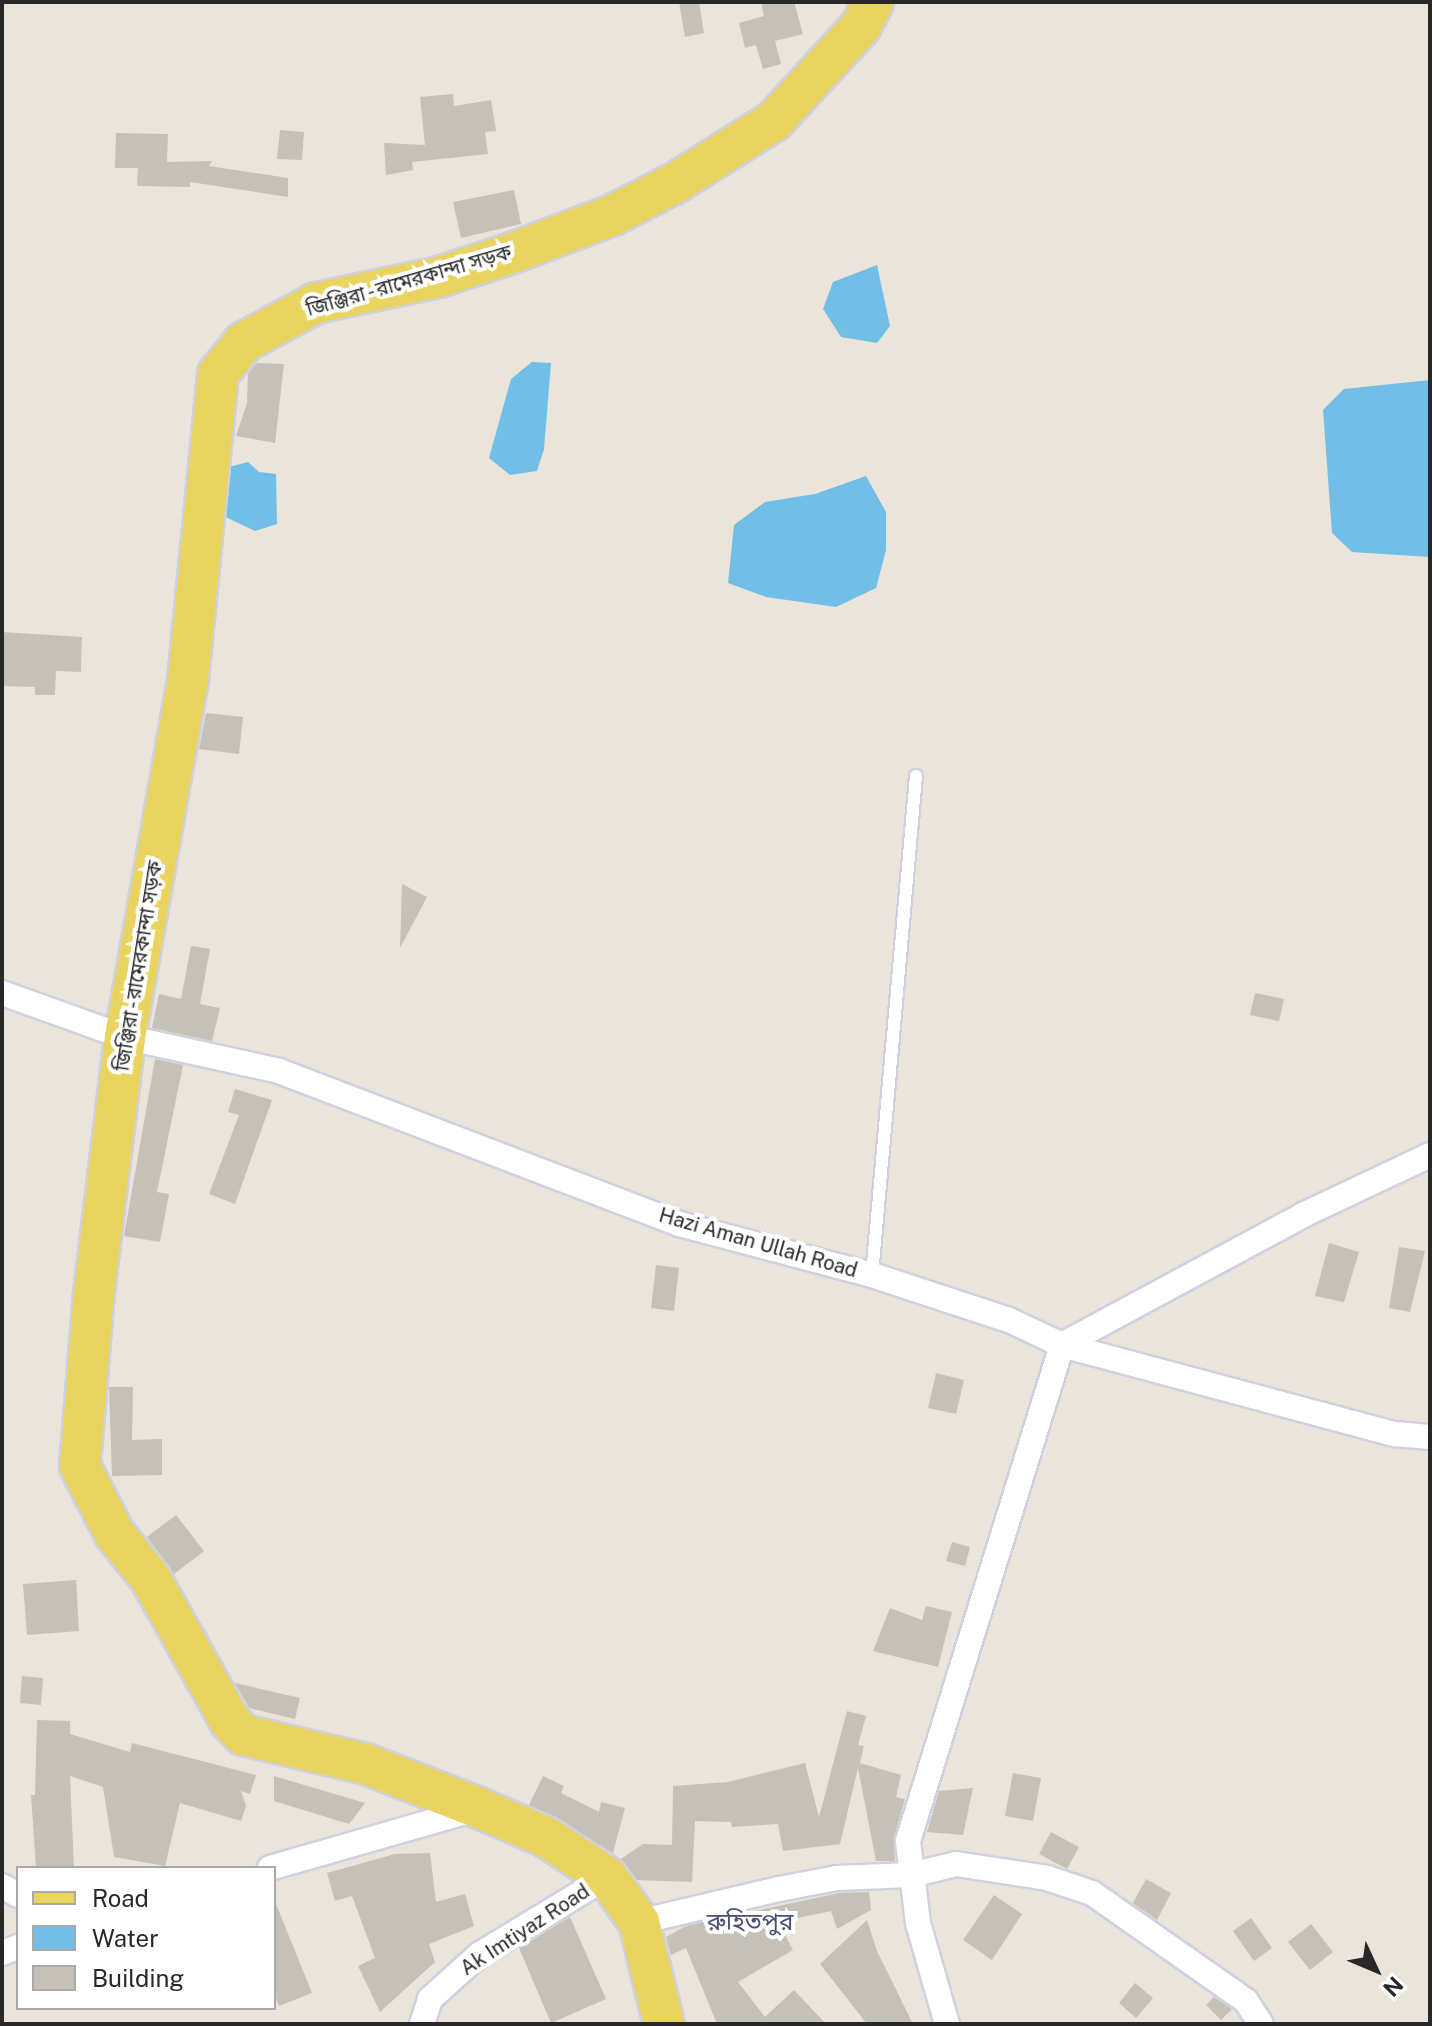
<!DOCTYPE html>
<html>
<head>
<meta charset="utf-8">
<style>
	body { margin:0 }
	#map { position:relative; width:1432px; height:2026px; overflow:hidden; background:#eae4da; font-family:"Public Sans","Noto Sans Bengali",sans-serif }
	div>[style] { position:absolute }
	.water>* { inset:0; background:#71bee7 }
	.building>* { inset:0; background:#c5c1b9 }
	.roads { filter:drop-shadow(2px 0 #cfd1e0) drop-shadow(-2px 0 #cfd1e0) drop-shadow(0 2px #cfd1e0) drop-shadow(0 -2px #cfd1e0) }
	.lane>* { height:12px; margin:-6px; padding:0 6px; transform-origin:6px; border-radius:6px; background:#fff }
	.street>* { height:24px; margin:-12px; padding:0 12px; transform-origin:12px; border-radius:12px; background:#fff }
	.primary>* { height:40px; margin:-20px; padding:0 20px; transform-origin:20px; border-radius:20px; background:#e9d460 }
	span { translate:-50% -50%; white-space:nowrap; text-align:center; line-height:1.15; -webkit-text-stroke:8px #fff; paint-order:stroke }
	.street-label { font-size:20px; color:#282828 }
	.quarter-label { font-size:24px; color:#4b4f75 }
	.frame { position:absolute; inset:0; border:4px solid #282828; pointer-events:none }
	.legend { position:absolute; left:16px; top:1866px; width:260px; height:144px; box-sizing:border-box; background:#fff; border:2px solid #a9a9a9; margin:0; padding:10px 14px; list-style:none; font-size:24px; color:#282828 }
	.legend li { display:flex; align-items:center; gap:16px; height:40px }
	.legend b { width:40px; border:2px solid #a9a9a9 }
	.north { position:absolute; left:1336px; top:1930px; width:80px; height:80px; -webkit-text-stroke:6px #fff; paint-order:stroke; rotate:134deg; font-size:22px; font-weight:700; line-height:32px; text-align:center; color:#282828 }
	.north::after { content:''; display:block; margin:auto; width:28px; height:36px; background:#282828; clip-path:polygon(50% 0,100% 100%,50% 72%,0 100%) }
</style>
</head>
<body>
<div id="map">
	<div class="water">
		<div style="clip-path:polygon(877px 265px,890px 326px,877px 343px,841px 337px,823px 309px,833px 282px)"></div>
		<div style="clip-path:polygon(532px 362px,551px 363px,544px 449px,537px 471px,510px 475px,489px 458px,511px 379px)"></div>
		<div style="clip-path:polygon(1430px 380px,1430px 557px,1352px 552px,1332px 533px,1323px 410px,1344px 389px)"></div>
		<div style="clip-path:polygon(248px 462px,259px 472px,276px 474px,277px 524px,255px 531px,211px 510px,229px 467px)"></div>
		<div style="clip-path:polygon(866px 476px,886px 512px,886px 550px,876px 588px,836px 607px,766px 597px,728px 583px,734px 525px,765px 502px,815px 494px)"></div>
	</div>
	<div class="building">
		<div style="clip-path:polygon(679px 2px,699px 2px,704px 33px,685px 37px)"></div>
		<div style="clip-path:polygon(761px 2px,794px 2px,803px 34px,775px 41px,781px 64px,763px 69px,756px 45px,745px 48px,739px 23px,764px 16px)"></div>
		<div style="clip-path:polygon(453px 94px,454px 106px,491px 100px,496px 131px,485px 132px,488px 154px,412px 162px,413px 170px,386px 175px,384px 143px,425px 145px,420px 97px)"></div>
		<div style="clip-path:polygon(280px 130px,304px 132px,302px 160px,277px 159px)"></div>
		<div style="clip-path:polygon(116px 133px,168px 134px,167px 162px,212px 161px,209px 166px,288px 178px,288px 197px,190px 182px,190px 187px,137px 186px,138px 168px,115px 168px)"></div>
		<div style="clip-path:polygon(514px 190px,521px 224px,461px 238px,453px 202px)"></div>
		<div style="clip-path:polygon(257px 363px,284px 364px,275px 443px,236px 436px,247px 403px,248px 373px)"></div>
		<div style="clip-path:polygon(2px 632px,82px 637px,81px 672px,56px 671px,55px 695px,35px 695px,35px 687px,2px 686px)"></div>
		<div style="clip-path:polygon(206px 713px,243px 717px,239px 754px,199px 749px)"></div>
		<div style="clip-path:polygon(402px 884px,427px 897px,400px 948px)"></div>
		<div style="clip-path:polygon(191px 946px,210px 949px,200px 1004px,220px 1008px,212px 1041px,152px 1028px,159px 994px,181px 999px)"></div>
		<div style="clip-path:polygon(1255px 993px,1284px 999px,1279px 1021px,1250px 1015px)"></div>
		<div style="clip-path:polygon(155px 1059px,183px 1065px,157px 1192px,169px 1194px,160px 1242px,124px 1236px)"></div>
		<div style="clip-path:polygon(235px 1089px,272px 1100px,235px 1204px,209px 1194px,239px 1115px,228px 1112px)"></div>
		<div style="clip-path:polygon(1329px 1243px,1359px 1252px,1344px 1302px,1315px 1296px)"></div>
		<div style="clip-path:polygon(1399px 1247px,1425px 1251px,1410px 1312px,1389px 1308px)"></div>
		<div style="clip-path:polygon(656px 1265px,679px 1268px,674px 1311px,651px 1308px)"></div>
		<div style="clip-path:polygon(936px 1373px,964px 1380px,956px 1414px,928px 1408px)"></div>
		<div style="clip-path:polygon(109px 1387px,133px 1387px,132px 1440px,162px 1439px,162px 1475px,112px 1476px)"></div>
		<div style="clip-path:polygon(176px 1515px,204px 1551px,174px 1574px,147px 1537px)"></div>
		<div style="clip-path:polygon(952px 1542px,970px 1547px,965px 1566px,946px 1561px)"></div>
		<div style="clip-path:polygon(76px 1580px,79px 1631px,27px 1635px,23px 1584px)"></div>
		<div style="clip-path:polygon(926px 1606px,952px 1612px,938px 1667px,873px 1651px,890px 1608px,922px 1620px)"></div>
		<div style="clip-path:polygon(22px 1676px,43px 1678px,41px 1705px,20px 1703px)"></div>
		<div style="clip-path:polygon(235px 1683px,300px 1698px,295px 1719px,249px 1708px)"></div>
		<div style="clip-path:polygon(847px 1711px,866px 1716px,858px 1745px,864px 1746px,860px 1763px,901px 1775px,896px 1797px,905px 1799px,894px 1837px,895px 1861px,876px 1861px,858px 1768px,840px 1844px,783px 1851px,778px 1824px,732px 1827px,731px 1822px,695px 1821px,692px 1882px,637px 1880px,621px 1859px,643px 1844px,672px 1845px,673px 1786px,728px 1782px,805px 1763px,819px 1817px)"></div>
		<div style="clip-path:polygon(37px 1720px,70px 1721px,70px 1734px,130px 1752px,132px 1743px,256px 1775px,250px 1794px,241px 1791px,246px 1806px,241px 1821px,180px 1803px,165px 1866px,114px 1857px,103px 1787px,70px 1776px,74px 1868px,36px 1868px,31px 1795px,35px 1795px)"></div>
		<div style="clip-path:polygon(1013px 1773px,1041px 1778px,1033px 1821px,1005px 1816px)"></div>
		<div style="clip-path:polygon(274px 1776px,365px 1803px,349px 1824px,274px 1801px)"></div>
		<div style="clip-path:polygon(543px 1776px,564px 1786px,561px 1793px,599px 1812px,601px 1802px,625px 1808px,613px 1853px,529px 1805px)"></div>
		<div style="clip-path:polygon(973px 1788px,963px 1835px,927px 1832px,939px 1791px)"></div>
		<div style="clip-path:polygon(1051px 1832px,1079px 1847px,1067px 1869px,1039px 1854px)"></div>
		<div style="clip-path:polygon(430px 1853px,436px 1902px,465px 1894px,474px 1926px,429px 1944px,435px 1962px,380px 2012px,358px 1966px,375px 1958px,352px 1896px,335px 1901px,327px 1873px,395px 1854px)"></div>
		<div style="clip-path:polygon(1146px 1879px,1171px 1893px,1157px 1920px,1133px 1903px)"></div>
		<div style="clip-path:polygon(869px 1892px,871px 1910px,837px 1929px,831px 1911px,778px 1922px,793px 1950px,738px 1982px,765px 2017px,794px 1990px,826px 2024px,717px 2024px,686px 1948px,671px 1955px,666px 1937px,686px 1926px,839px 1893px)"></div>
		<div style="clip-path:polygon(994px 1895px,1022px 1914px,992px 1960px,963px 1940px)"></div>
		<div style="clip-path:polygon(274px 1899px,312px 1993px,279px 2006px,274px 1993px)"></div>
		<div style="clip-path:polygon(570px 1917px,606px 1999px,551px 2023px,519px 1948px)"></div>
		<div style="clip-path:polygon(1251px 1918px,1272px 1948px,1254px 1961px,1233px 1931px)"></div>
		<div style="clip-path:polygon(867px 1920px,877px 1951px,913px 2024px,867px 2024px,820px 1964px)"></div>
		<div style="clip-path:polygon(1311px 1924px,1333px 1952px,1310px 1970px,1288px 1942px)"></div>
		<div style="clip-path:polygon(1135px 1983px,1153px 1998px,1136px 2018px,1119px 2003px)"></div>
		<div style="clip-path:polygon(1214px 1997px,1232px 2009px,1221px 2020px,1206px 2005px)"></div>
	</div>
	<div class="roads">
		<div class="lane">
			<div style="left:872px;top:1275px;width:501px;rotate:-84.96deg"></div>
		</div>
		<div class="street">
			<div style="left:2px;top:993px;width:131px;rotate:19.7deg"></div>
			<div style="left:125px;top:1037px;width:158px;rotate:12.4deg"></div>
			<div style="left:279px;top:1071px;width:428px;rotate:20.9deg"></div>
			<div style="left:679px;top:1224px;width:200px;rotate:14.8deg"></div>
			<div style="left:872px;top:1275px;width:144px;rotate:18.2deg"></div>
			<div style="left:1009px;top:1320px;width:59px;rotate:25.3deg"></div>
			<div style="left:1062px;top:1345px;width:345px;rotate:15deg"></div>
			<div style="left:1395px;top:1434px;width:35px;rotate:5deg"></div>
			<div style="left:270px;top:1868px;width:217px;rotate:-16deg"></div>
			<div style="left:2px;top:1886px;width:18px;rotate:29deg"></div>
			<div style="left:639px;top:1922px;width:144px;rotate:-13.3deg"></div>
			<div style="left:779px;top:1889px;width:59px;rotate:-10.7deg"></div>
			<div style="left:837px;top:1878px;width:74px;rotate:-2.3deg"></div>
			<div style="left:911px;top:1875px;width:46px;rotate:-13.7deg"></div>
			<div style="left:956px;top:1864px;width:92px;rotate:8.7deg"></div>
			<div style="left:1047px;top:1878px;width:47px;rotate:18.4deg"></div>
			<div style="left:1092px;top:1893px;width:188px;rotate:35deg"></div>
			<div style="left:1246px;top:2001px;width:27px;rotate:57deg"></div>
			<div style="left:2px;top:1953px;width:17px;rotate:-21deg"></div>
			<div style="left:422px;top:2024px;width:26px;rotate:-72deg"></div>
			<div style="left:430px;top:1999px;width:67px;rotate:-42deg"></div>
			<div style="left:480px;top:1954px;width:149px;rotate:-31.2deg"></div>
			<div style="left:947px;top:2024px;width:105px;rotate:-106deg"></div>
			<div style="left:918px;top:1923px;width:83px;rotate:-97deg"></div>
			<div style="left:908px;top:1841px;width:519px;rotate:-72.75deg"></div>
			<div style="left:1062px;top:1345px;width:274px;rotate:-28.3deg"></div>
			<div style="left:1303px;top:1215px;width:140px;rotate:-25.3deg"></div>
		</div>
		<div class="primary">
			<div style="left:664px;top:2024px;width:105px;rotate:-103.8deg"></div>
			<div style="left:639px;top:1922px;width:55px;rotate:-125.4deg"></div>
			<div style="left:607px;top:1877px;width:73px;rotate:-146.7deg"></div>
			<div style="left:546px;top:1837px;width:73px;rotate:-156.6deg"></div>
			<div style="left:479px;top:1808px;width:121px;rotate:-158.7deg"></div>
			<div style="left:366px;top:1764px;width:126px;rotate:-166.7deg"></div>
			<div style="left:243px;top:1735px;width:19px;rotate:-133deg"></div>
			<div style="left:230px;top:1721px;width:164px;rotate:-119.2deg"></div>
			<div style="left:150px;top:1578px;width:58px;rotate:-128.7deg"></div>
			<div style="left:114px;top:1533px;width:75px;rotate:-116.9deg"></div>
			<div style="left:80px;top:1466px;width:174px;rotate:-85.4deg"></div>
			<div style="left:94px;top:1293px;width:258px;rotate:-83.1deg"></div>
			<div style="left:125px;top:1037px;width:363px;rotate:-80deg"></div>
			<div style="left:188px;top:680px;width:307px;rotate:-84.4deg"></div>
			<div style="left:218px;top:374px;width:41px;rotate:-50.9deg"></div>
			<div style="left:244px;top:342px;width:82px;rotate:-28.4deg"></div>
			<div style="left:316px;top:303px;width:126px;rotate:-11.9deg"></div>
			<div style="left:439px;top:277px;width:77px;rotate:-18.2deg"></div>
			<div style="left:512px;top:253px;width:108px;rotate:-20.6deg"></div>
			<div style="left:613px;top:215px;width:72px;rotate:-27.3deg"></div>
			<div style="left:677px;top:182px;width:115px;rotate:-32.2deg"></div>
			<div style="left:774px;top:121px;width:129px;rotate:-47.5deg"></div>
			<div style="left:861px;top:26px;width:27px;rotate:-63deg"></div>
		</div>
	</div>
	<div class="street-label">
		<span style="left:409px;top:281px;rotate:-16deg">জিঞ্জিরা - রামেরকান্দা সড়ক</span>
		<span style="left:139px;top:966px;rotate:-81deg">জিঞ্জিরা - রামেরকান্দা সড়ক</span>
		<span style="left:758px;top:1243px;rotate:16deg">Hazi Aman Ullah Road</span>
		<span style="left:525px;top:1930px;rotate:-33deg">Ak Imtiyaz Road</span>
	</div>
	<div class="quarter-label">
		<span style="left:750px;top:1922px">রুহিতপুর</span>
	</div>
	<div class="frame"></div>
	<ul class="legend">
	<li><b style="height:10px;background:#e9d460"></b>Road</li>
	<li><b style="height:22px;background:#71bee7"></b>Water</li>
	<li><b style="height:22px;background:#c5c1b9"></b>Building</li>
	</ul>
	<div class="north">N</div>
</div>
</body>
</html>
